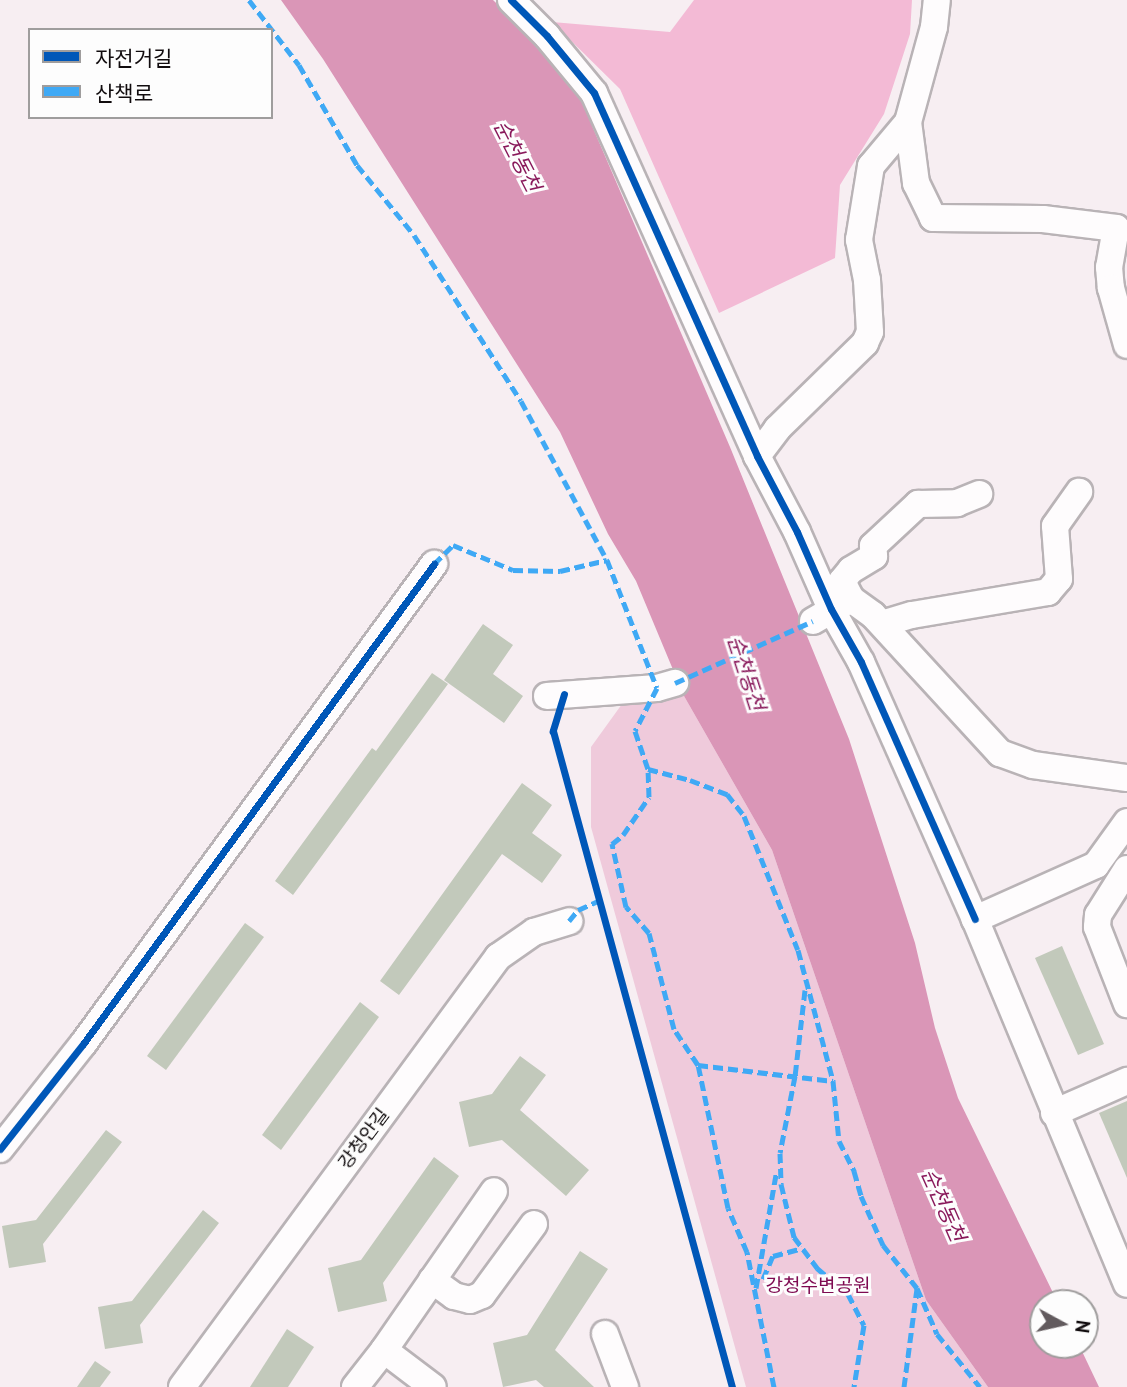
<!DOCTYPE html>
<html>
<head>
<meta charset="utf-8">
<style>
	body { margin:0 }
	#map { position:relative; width:1127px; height:1387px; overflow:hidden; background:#f7eef2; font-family:"PT Sans","Noto Sans KR",sans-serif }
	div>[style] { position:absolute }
	.green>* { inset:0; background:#efcadb }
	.forest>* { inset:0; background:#f3bad5 }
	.water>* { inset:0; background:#da96b7 }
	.building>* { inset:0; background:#c2c9bb }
	.roads { filter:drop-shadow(2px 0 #b9b3b6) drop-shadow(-2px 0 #b9b3b6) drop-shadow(0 2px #b9b3b6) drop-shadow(0 -2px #b9b3b6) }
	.minor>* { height:26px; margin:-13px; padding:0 13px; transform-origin:13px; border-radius:13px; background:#fefcfd }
	.quiet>* { height:5px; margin-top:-2.5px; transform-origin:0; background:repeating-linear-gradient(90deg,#3fa9f5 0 10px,transparent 0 15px) }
	.cycleway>* { height:7px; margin:-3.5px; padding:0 3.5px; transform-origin:3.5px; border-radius:3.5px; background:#0057b8 }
	span { translate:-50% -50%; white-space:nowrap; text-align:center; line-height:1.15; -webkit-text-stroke:6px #fdfdfd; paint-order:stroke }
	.street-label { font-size:19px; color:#110c0e }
	.park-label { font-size:19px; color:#7e0a51 }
	.water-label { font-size:21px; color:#89195b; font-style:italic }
	.legend { position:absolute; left:28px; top:28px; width:245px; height:91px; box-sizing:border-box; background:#fdfdfd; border:2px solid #9f9d9d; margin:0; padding:9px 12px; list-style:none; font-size:21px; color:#110c0e }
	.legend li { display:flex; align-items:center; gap:14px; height:35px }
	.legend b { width:35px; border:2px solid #9f9d9d }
	.north { position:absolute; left:1029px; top:1289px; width:70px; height:70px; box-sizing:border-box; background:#fdfdfd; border:2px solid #9f9d9d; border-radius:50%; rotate:98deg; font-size:19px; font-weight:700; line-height:28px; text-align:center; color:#110c0e }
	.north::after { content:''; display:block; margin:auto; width:24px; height:32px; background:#625b5e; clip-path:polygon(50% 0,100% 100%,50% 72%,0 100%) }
</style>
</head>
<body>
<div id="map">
	<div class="green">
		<div style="clip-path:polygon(652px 691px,684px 696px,772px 850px,926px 1300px,988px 1387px,746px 1387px,591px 827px,591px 747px,622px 704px)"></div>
	</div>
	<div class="forest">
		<div style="clip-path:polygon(694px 0,912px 0,910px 34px,884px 114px,840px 185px,835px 258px,719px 313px,620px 89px,552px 22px,670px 32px)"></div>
	</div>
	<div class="water">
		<div style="clip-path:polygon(281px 0,493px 0,527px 33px,582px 95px,593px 128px,730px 447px,849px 739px,915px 943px,935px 1028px,958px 1098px,1058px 1303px,1043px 1303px,1043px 1345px,1079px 1345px,1099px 1387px,988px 1387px,926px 1300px,772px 850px,684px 696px,636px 581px,608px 534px,560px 432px,323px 59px)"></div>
	</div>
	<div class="building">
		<div style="clip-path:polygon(483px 624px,513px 645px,493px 674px,523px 696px,504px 723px,444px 680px)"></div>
		<div style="clip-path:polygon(432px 673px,448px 684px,293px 895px,275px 881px,372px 748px,376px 751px)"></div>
		<div style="clip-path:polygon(522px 783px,552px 805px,532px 833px,562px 855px,542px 883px,502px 854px,399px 995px,380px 981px)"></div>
		<div style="clip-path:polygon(245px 923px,264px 937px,166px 1070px,147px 1056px)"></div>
		<div style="clip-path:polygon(1062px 946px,1104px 1044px,1078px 1055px,1035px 958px)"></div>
		<div style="clip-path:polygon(360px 1002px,379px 1017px,281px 1150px,262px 1135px)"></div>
		<div style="clip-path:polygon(520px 1056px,546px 1075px,520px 1110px,589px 1170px,566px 1196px,502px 1140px,469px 1147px,459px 1102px,492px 1094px)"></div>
		<div style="clip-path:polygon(1127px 1101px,1127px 1178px,1099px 1113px)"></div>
		<div style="clip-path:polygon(106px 1130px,122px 1142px,43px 1244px,46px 1262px,9px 1268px,2px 1226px,36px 1220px)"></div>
		<div style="clip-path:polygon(434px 1157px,459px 1176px,383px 1283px,387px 1301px,338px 1312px,328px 1268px,361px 1260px)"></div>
		<div style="clip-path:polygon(203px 1210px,219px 1223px,140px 1325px,143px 1343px,105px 1349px,98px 1307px,132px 1301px)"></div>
		<div style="clip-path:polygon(580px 1251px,608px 1269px,555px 1350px,594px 1387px,544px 1387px,536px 1380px,503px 1387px,493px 1343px,527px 1335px)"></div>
		<div style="clip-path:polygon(287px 1329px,314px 1347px,288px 1387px,250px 1387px)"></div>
		<div style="clip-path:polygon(95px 1361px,111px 1372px,100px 1387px,77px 1387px)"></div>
	</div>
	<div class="roads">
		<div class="minor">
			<div style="left:511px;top:0;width:51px;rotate:45deg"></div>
			<div style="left:547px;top:36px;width:74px;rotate:50.5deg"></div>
			<div style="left:594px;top:93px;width:398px;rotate:65.8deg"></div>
			<div style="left:757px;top:456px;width:86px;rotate:62.2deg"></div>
			<div style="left:797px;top:532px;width:84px;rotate:66.2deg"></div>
			<div style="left:831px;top:609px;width:61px;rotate:60.5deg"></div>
			<div style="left:861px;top:662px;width:281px;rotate:66.1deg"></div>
			<div style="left:908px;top:122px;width:98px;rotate:-74.7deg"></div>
			<div style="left:934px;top:27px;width:27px;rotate:-84deg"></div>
			<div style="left:757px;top:456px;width:34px;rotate:-53deg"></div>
			<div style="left:777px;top:429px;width:123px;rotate:-44.3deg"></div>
			<div style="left:865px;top:343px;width:12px;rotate:-66deg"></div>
			<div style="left:870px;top:332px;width:52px;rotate:-93.3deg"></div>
			<div style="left:867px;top:280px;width:41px;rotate:-101.3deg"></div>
			<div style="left:859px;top:240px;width:75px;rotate:-80.8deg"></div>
			<div style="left:871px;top:166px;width:57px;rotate:-49.9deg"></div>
			<div style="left:908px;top:122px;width:62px;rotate:82.5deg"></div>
			<div style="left:916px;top:183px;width:39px;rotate:64deg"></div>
			<div style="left:933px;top:218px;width:110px;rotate:0.5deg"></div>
			<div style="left:1043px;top:219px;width:74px;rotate:7deg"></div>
			<div style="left:1116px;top:228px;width:40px;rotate:100deg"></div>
			<div style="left:1109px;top:267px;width:21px;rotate:85deg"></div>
			<div style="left:1111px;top:288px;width:59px;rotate:74.3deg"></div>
			<div style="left:851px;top:599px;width:20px;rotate:-117deg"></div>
			<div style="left:842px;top:581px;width:14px;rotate:-51deg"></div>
			<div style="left:851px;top:570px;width:27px;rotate:-31deg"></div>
			<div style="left:874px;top:556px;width:10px;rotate:-96deg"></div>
			<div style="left:873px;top:546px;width:62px;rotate:-43deg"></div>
			<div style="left:918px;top:504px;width:39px;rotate:-1deg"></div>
			<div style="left:957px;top:503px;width:24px;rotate:-22deg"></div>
			<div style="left:813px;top:621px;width:44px;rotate:-30.1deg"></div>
			<div style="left:851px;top:599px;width:27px;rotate:36deg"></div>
			<div style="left:873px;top:615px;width:188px;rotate:47.4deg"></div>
			<div style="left:1000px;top:753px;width:35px;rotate:20deg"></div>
			<div style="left:1033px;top:765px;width:95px;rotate:7.9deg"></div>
			<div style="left:882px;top:624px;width:31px;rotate:-17deg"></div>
			<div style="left:912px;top:615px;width:138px;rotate:-9.6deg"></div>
			<div style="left:1048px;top:592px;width:17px;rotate:-50deg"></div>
			<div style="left:1059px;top:579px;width:53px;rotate:-94.3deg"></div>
			<div style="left:1055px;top:526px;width:42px;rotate:-54.8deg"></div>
			<div style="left:547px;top:696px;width:110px;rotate:-4.2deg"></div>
			<div style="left:657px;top:688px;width:19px;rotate:-16deg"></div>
			<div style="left:1127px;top:822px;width:53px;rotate:125.8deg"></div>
			<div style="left:1096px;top:865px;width:133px;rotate:155.9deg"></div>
			<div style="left:975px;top:919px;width:395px;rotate:67.4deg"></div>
			<div style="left:1127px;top:869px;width:54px;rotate:122.2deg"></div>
			<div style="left:1098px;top:915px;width:12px;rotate:95deg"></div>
			<div style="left:1097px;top:927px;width:83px;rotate:68.7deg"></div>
			<div style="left:1054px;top:1113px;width:80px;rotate:-23.7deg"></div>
			<div style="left:0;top:1149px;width:134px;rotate:-51.7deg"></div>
			<div style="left:83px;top:1044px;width:595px;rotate:-53.82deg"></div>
			<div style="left:432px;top:1280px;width:27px;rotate:36deg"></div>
			<div style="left:454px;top:1296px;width:16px;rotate:14deg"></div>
			<div style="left:470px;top:1300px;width:13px;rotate:-23deg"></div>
			<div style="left:482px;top:1295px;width:88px;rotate:-53.8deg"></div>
			<div style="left:605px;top:1334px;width:57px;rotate:69.3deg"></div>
			<div style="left:384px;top:1350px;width:193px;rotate:-55.3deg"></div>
			<div style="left:182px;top:1387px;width:534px;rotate:-53.69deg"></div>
			<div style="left:498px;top:957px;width:44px;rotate:-34.8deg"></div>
			<div style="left:534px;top:932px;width:37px;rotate:-17deg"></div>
			<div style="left:355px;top:1387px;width:47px;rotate:-51.9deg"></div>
			<div style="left:384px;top:1350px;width:61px;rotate:37.1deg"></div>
		</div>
	</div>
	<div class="quiet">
		<div style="left:249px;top:0;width:82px;rotate:52.4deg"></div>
		<div style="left:299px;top:65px;width:116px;rotate:59.9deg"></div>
		<div style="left:357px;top:165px;width:90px;rotate:50.8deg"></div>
		<div style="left:414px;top:235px;width:197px;rotate:57.2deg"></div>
		<div style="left:521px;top:401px;width:181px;rotate:61.6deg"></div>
		<div style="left:607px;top:560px;width:137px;rotate:68.7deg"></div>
		<div style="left:657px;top:688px;width:48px;rotate:117.1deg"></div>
		<div style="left:635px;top:731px;width:40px;rotate:71.1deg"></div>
		<div style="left:434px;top:564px;width:27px;rotate:-45deg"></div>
		<div style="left:453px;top:545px;width:65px;rotate:22.6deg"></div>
		<div style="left:513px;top:570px;width:47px;rotate:1.2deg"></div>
		<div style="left:560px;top:571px;width:48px;rotate:-13.2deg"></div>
		<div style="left:675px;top:683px;width:151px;rotate:-24.2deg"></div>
		<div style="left:569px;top:921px;width:14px;rotate:-51deg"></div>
		<div style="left:578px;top:910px;width:22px;rotate:-24deg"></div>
		<div style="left:805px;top:990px;width:87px;rotate:96.6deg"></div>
		<div style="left:795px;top:1076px;width:78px;rotate:101deg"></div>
		<div style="left:780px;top:1153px;width:31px;rotate:88deg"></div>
		<div style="left:781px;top:1184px;width:55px;rotate:76.2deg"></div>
		<div style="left:794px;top:1237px;width:39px;rotate:53deg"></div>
		<div style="left:817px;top:1268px;width:40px;rotate:40deg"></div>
		<div style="left:848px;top:1294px;width:35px;rotate:63deg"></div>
		<div style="left:864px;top:1325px;width:63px;rotate:99.2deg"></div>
		<div style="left:698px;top:1065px;width:136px;rotate:6.8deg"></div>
		<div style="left:763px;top:1279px;width:25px;rotate:-67deg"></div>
		<div style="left:773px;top:1256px;width:30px;rotate:-15deg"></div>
		<div style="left:756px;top:1288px;width:116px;rotate:-80deg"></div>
		<div style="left:774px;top:1387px;width:138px;rotate:-101.3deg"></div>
		<div style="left:747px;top:1252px;width:48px;rotate:-113.4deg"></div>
		<div style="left:728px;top:1208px;width:146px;rotate:-101.8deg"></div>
		<div style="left:698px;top:1065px;width:43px;rotate:-123.7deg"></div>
		<div style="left:674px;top:1029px;width:99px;rotate:-104.6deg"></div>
		<div style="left:649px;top:933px;width:35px;rotate:-131deg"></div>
		<div style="left:626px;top:907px;width:65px;rotate:-102.5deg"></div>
		<div style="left:612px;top:844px;width:14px;rotate:-39deg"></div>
		<div style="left:623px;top:835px;width:46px;rotate:-55.6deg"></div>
		<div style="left:649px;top:797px;width:28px;rotate:-92deg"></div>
		<div style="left:648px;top:769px;width:43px;rotate:14.7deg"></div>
		<div style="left:690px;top:780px;width:40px;rotate:21deg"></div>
		<div style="left:727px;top:794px;width:28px;rotate:52deg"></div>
		<div style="left:744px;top:816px;width:144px;rotate:68.1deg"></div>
		<div style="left:798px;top:950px;width:136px;rotate:75deg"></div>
		<div style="left:833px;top:1081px;width:60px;rotate:84.3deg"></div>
		<div style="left:839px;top:1141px;width:34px;rotate:63deg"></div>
		<div style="left:854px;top:1171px;width:26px;rotate:74deg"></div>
		<div style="left:861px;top:1196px;width:54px;rotate:65.8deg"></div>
		<div style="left:883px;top:1245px;width:55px;rotate:51.7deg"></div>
		<div style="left:917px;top:1288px;width:50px;rotate:66.5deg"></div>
		<div style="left:937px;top:1334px;width:68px;rotate:50.9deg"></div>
		<div style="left:904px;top:1387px;width:100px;rotate:-82.5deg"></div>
	</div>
	<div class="cycleway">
		<div style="left:511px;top:0;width:51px;rotate:45deg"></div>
		<div style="left:547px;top:36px;width:74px;rotate:50.5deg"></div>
		<div style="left:594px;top:93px;width:398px;rotate:65.8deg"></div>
		<div style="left:757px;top:456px;width:86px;rotate:62.2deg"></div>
		<div style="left:797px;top:532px;width:84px;rotate:66.2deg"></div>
		<div style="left:831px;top:609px;width:61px;rotate:60.5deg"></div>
		<div style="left:861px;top:662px;width:281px;rotate:66.1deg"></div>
		<div style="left:564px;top:694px;width:39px;rotate:107deg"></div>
		<div style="left:553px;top:731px;width:680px;rotate:74.74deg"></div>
		<div style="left:0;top:1149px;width:134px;rotate:-51.7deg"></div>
		<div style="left:83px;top:1044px;width:595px;rotate:-53.82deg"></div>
	</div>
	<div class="street-label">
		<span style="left:364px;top:1139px;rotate:-53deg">강청안길</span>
	</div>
	<div class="park-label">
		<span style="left:818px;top:1286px">강청수변공원</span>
	</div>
	<div class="water-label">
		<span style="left:517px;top:156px;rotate:63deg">순천동천</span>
		<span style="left:746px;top:673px;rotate:72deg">순천동천</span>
		<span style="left:943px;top:1205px;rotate:66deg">순천동천</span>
	</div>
	<ul class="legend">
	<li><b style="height:9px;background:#0057b8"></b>자전거길</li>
	<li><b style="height:9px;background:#3fa9f5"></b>산책로</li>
	</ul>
	<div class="north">N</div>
</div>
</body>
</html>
